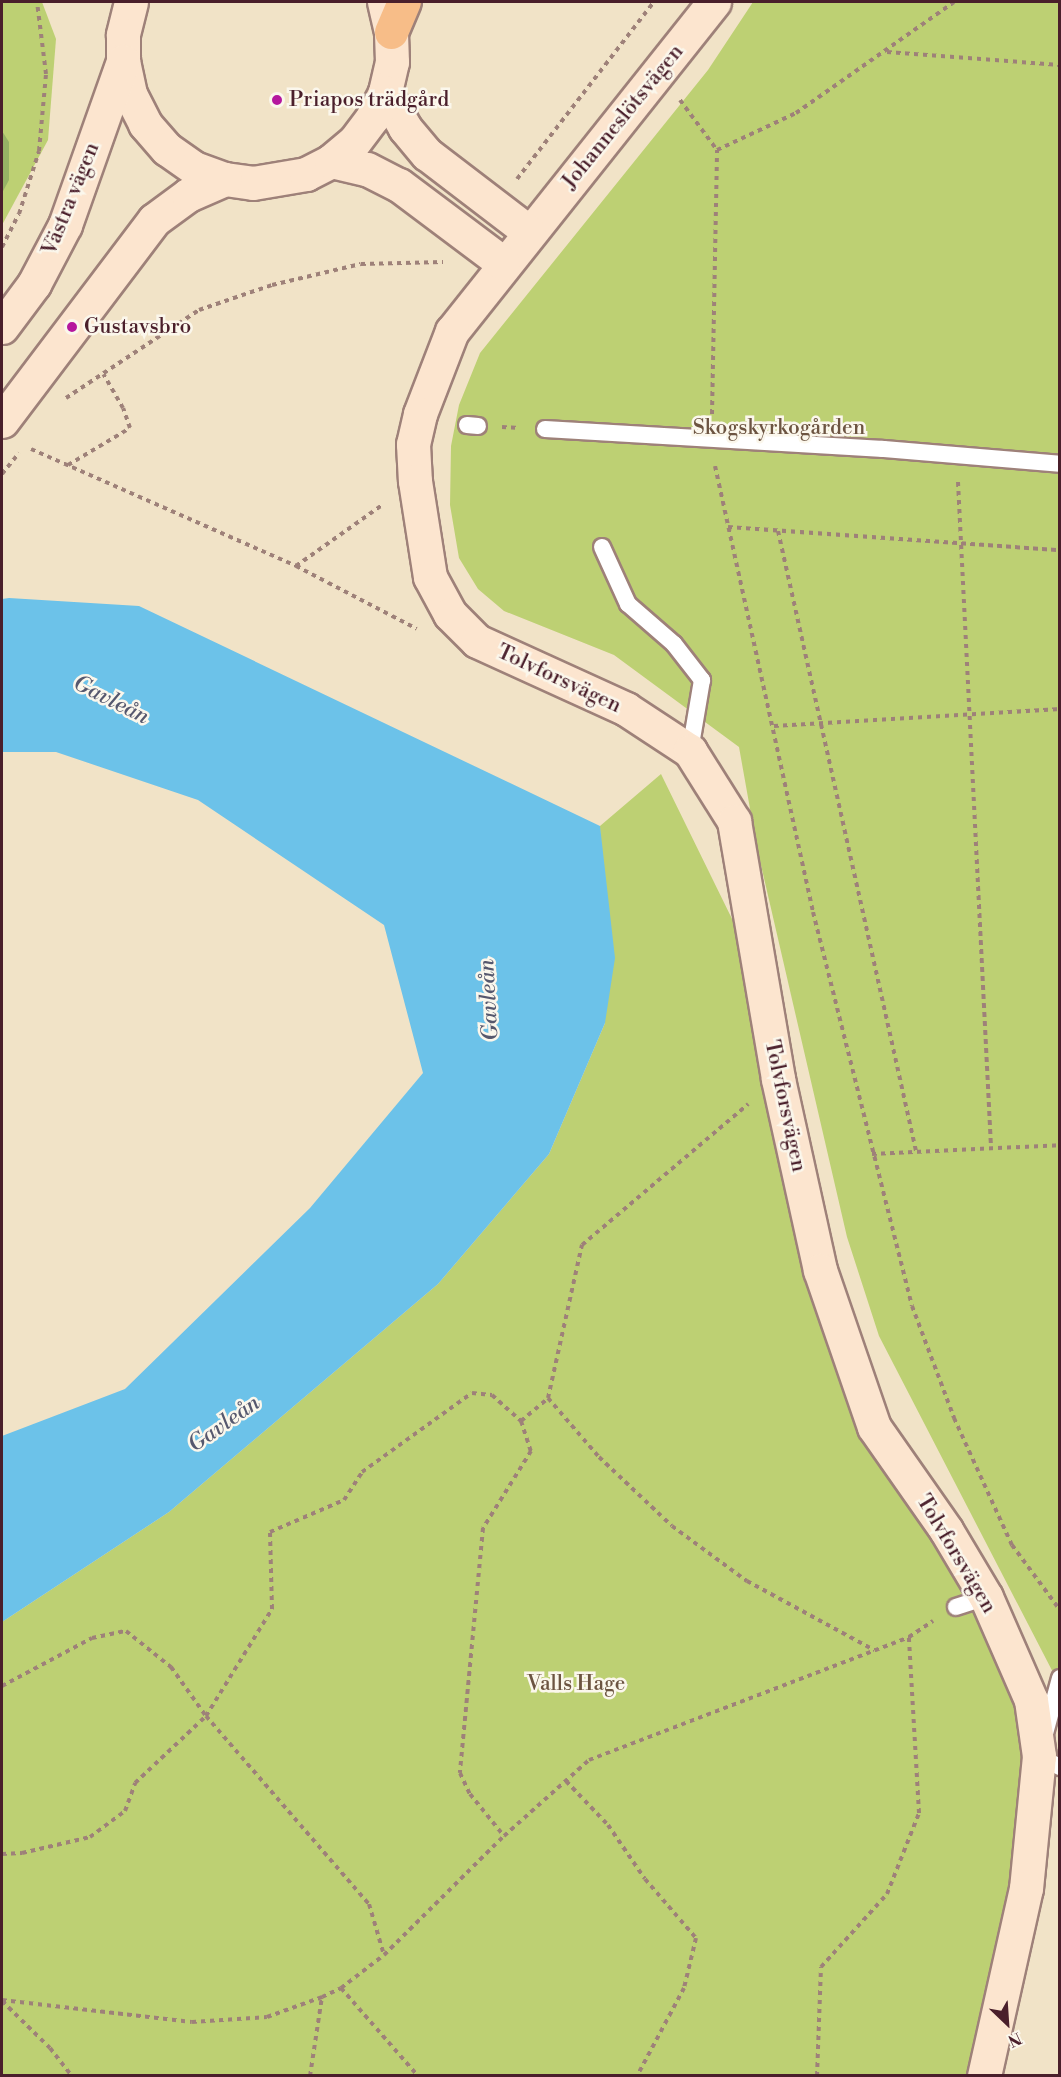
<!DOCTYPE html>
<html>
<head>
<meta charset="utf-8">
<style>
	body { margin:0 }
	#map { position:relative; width:1061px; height:2077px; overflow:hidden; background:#f1e3c7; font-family:"Libre Bodoni",serif }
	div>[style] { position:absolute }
	.green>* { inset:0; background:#bdd073 }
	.forest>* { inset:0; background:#96b265 }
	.water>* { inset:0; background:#6cc2e9 }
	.path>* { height:4px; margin-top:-2px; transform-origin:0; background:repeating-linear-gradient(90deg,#9e8179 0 4.5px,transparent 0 9px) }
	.roads { filter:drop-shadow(2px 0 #9e8179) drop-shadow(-2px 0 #9e8179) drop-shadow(0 2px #9e8179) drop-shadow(0 -2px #9e8179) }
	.lane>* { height:16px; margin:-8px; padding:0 8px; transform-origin:8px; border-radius:8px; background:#fff }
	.secondary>* { height:33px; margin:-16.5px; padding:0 16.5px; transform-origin:16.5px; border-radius:16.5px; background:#fce5cf }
	.highway>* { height:33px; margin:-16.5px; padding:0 16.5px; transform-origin:16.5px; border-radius:16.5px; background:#f7bd88 }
	.dots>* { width:16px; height:16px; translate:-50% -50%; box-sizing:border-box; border:3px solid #fbf7ec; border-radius:50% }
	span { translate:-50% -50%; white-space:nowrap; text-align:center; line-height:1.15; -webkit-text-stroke:5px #fbf7ec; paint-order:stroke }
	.poi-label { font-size:21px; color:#4a1f2b }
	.left { translate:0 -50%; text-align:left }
	.street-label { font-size:21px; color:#4a1f2b }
	.park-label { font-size:21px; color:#6c5441 }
	.water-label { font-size:22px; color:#56586e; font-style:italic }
	.frame { position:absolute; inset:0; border:3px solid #4a1f2b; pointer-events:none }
	.north { position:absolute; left:977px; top:1993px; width:60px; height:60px; -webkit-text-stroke:4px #fbf7ec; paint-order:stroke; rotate:155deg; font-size:16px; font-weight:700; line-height:24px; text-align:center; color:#4a1f2b }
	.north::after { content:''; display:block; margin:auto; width:21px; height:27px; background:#4a1f2b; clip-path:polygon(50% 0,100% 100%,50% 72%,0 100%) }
</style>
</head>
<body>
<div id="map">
	<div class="green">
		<div style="clip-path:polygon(2px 2px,42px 2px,56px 39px,48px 140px,2px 225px)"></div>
		<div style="clip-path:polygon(753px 2px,1059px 2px,1059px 1684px,879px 1336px,847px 1237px,757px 848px,739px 747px,614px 655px,504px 611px,478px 589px,459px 558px,450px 505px,451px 446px,459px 405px,480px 353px,708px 70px)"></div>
		<div style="clip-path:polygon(661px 774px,760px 976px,874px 1427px,946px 1530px,1039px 1756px,984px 2075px,2px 2076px,2px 1622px,169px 1512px,438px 1284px,549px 1154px,605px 1023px,600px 826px)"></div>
	</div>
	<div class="forest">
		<div style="clip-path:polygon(2px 131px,9px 142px,9px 180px,2px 193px)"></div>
	</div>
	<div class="water">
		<div style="clip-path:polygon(9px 598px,139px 606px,600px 826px,615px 958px,605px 1023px,549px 1154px,438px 1284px,169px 1512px,2px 1622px,2px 1436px,125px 1389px,310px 1208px,423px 1073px,384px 925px,198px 800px,56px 752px,2px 752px,2px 599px)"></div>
	</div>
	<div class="path">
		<div style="left:887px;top:52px;width:173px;rotate:4.3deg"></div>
		<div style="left:680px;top:100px;width:62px;rotate:53.5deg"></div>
		<div style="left:517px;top:179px;width:224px;rotate:-52.3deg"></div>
		<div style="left:2px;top:247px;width:37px;rotate:-63deg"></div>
		<div style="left:19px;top:214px;width:66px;rotate:-72.4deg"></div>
		<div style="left:39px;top:151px;width:77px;rotate:-84.8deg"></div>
		<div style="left:46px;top:74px;width:73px;rotate:-97.1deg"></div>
		<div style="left:66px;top:398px;width:159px;rotate:-33.5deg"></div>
		<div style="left:199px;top:310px;width:77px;rotate:-18.9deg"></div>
		<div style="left:272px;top:285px;width:91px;rotate:-13.3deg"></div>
		<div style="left:361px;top:264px;width:82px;rotate:-1.4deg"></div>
		<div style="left:712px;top:414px;width:264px;rotate:-88.9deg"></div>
		<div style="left:717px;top:150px;width:87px;rotate:-25.1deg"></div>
		<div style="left:796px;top:113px;width:193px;rotate:-35.1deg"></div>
		<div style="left:502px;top:427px;width:17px;rotate:3deg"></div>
		<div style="left:31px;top:449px;width:290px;rotate:23.8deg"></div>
		<div style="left:296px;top:566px;width:136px;rotate:27.5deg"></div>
		<div style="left:68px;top:465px;width:72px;rotate:-30.8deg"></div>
		<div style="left:130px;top:428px;width:21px;rotate:-109deg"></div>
		<div style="left:123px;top:408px;width:39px;rotate:-120deg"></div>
		<div style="left:715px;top:466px;width:457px;rotate:77.6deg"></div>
		<div style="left:813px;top:912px;width:406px;rotate:75.9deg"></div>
		<div style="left:912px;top:1306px;width:120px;rotate:69.4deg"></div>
		<div style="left:954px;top:1418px;width:140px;rotate:65.5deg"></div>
		<div style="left:1012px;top:1545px;width:81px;rotate:53.6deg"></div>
		<div style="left:2px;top:474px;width:27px;rotate:-51deg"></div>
		<div style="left:958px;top:482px;width:666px;rotate:87.16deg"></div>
		<div style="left:728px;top:527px;width:333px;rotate:4deg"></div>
		<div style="left:778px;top:531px;width:635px;rotate:77.45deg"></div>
		<div style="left:296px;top:566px;width:105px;rotate:-35.3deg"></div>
		<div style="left:774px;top:726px;width:287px;rotate:-3.4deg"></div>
		<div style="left:872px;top:1154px;width:188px;rotate:-2.7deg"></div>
		<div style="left:548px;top:1398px;width:78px;rotate:49.2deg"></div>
		<div style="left:599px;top:1457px;width:100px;rotate:43.4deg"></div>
		<div style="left:672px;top:1526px;width:93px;rotate:36.3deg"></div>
		<div style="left:747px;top:1581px;width:145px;rotate:28.5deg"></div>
		<div style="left:521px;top:1421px;width:35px;rotate:-40deg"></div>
		<div style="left:548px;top:1398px;width:157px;rotate:-77.5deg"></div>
		<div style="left:582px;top:1245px;width:218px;rotate:-40.3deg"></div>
		<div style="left:2px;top:1686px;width:102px;rotate:-28.1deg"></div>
		<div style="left:92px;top:1638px;width:35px;rotate:-12deg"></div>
		<div style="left:126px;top:1631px;width:58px;rotate:38.7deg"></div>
		<div style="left:171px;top:1667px;width:60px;rotate:54.5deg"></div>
		<div style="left:206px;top:1716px;width:249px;rotate:49.1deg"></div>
		<div style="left:369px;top:1904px;width:53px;rotate:73.6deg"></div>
		<div style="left:566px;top:1781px;width:61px;rotate:46.3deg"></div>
		<div style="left:608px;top:1825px;width:65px;rotate:55.6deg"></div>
		<div style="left:645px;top:1879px;width:78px;rotate:49.2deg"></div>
		<div style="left:696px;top:1938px;width:51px;rotate:103.5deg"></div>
		<div style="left:684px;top:1988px;width:100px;rotate:118.1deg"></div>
		<div style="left:2px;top:1854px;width:20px;rotate:-3deg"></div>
		<div style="left:22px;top:1853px;width:70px;rotate:-13.2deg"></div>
		<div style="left:90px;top:1837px;width:44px;rotate:-36.6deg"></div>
		<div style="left:125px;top:1811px;width:30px;rotate:-70deg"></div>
		<div style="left:135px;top:1783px;width:98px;rotate:-43.3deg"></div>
		<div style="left:206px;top:1716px;width:126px;rotate:-58.3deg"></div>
		<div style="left:272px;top:1609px;width:77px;rotate:-91.5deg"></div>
		<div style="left:270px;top:1532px;width:81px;rotate:-23.4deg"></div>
		<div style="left:344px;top:1500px;width:33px;rotate:-57deg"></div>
		<div style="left:362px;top:1472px;width:135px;rotate:-35.7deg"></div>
		<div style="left:472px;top:1393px;width:20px;rotate:6deg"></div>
		<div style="left:492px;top:1395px;width:39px;rotate:42deg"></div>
		<div style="left:521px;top:1421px;width:32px;rotate:72deg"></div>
		<div style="left:531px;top:1451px;width:91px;rotate:121.9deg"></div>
		<div style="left:483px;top:1528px;width:246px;rotate:95.4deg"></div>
		<div style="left:460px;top:1773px;width:23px;rotate:65deg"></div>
		<div style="left:470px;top:1794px;width:54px;rotate:51deg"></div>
		<div style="left:341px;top:1988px;width:117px;rotate:48.8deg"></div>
		<div style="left:2px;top:2000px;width:191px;rotate:6.6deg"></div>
		<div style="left:192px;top:2022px;width:75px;rotate:-3.8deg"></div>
		<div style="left:267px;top:2017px;width:59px;rotate:-20deg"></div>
		<div style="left:322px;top:1997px;width:21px;rotate:-25deg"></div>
		<div style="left:341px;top:1988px;width:54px;rotate:-37.5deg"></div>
		<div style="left:384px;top:1955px;width:169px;rotate:-44.8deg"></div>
		<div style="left:504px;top:1836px;width:114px;rotate:-41.8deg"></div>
		<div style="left:589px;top:1760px;width:343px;rotate:-21deg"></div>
		<div style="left:909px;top:1637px;width:29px;rotate:-34deg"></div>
		<div style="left:2px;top:2001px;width:67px;rotate:44.4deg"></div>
		<div style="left:50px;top:2048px;width:36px;rotate:52deg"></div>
		<div style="left:310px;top:2076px;width:80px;rotate:-81.4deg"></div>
		<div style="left:817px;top:2076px;width:109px;rotate:-87.9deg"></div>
		<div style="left:821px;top:1967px;width:98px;rotate:-47.9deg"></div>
		<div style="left:887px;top:1894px;width:87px;rotate:-68.4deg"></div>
		<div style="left:919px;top:1813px;width:176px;rotate:-93.3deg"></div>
	</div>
	<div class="roads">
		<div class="lane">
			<div style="left:467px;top:425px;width:11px;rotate:5deg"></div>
			<div style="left:545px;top:429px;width:339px;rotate:3.4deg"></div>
			<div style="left:883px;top:449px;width:178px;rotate:4.8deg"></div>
			<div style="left:602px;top:547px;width:63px;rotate:65.5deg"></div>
			<div style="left:628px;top:604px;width:61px;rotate:41deg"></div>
			<div style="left:674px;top:644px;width:46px;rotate:52.1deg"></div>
			<div style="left:702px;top:680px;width:72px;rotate:99.6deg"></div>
			<div style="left:956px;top:1607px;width:32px;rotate:-18deg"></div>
			<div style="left:1060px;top:1678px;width:81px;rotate:105.1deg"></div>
			<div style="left:1039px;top:1756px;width:24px;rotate:28deg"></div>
		</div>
		<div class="secondary">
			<div style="left:131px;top:2px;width:34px;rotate:104deg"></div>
			<div style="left:123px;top:35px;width:26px;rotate:90deg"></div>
			<div style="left:123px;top:61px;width:34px;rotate:78deg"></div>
			<div style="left:130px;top:94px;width:34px;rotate:63deg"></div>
			<div style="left:145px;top:124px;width:33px;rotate:49deg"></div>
			<div style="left:167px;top:149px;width:33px;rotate:35deg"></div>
			<div style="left:194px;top:168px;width:33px;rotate:20deg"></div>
			<div style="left:225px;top:179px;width:28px;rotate:8deg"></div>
			<div style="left:253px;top:183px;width:54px;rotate:-9.6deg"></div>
			<div style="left:306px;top:174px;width:28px;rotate:-27deg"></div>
			<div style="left:331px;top:161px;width:30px;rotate:-40deg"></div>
			<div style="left:354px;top:142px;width:30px;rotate:-53deg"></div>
			<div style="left:372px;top:118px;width:29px;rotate:-63deg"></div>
			<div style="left:385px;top:92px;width:31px;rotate:-77deg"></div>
			<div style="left:392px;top:62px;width:30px;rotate:-92deg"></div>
			<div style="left:391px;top:32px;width:31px;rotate:-103deg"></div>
			<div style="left:714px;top:2px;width:421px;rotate:128.5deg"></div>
			<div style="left:452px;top:331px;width:89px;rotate:111.1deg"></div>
			<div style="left:420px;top:414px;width:31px;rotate:103deg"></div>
			<div style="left:413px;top:444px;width:37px;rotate:87deg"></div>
			<div style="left:415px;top:481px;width:97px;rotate:81.1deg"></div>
			<div style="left:430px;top:577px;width:42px;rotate:61.6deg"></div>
			<div style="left:450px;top:614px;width:38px;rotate:45deg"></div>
			<div style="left:477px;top:641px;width:164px;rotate:24.5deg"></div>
			<div style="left:626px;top:709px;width:77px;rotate:33.3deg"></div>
			<div style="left:690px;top:751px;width:83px;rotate:57.8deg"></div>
			<div style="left:734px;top:821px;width:262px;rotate:80.3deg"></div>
			<div style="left:778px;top:1079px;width:196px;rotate:77.6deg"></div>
			<div style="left:820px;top:1270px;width:166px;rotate:71deg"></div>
			<div style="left:874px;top:1427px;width:126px;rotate:55deg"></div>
			<div style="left:946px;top:1530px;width:78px;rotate:59.2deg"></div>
			<div style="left:986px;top:1597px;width:112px;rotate:66.4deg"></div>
			<div style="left:1031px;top:1700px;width:57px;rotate:81.9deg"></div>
			<div style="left:1039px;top:1756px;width:133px;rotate:95.6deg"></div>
			<div style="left:1026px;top:1888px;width:193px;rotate:102.6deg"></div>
			<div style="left:385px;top:92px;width:41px;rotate:60.9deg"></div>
			<div style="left:405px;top:128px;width:34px;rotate:50deg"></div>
			<div style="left:427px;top:154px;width:128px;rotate:37.4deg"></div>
			<div style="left:331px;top:161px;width:37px;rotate:13deg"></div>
			<div style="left:367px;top:169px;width:36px;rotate:27deg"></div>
			<div style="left:399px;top:185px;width:130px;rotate:36.9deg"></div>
			<div style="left:2px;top:327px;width:54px;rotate:-53.3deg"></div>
			<div style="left:34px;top:284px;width:67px;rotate:-62.3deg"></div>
			<div style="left:65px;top:225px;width:174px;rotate:-70.5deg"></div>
			<div style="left:2px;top:421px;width:252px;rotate:-52.9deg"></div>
			<div style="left:154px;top:220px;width:42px;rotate:-36.3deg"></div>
			<div style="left:188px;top:195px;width:40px;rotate:-23.4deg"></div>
		</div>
		<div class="highway">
			<div style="left:391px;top:32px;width:33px;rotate:-67deg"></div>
		</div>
	</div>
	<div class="dots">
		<div style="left:277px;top:100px;background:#b5179e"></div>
		<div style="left:72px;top:327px;background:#b5179e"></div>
	</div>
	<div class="poi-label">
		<span class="left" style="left:289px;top:100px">Priapos trädgård</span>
		<span class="left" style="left:84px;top:327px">Gustavsbro</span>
	</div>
	<div class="street-label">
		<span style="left:623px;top:117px;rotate:-51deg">Johanneslötsvägen</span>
		<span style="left:71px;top:199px;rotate:-68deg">Västra vägen</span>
		<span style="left:559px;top:679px;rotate:25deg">Tolvforsvägen</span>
		<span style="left:785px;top:1106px;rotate:78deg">Tolvforsvägen</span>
		<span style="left:956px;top:1554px;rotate:59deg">Tolvforsvägen</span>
	</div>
	<div class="park-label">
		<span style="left:779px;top:428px">Skogskyrkogården</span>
		<span style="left:576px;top:1684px">Valls Hage</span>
	</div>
	<div class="water-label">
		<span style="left:111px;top:700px;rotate:27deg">Gavleån</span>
		<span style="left:489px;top:1000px;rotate:-93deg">Gavleån</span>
		<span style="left:224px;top:1424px;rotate:-35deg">Gavleån</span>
	</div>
	<div class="frame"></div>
	<div class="north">N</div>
</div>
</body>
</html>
